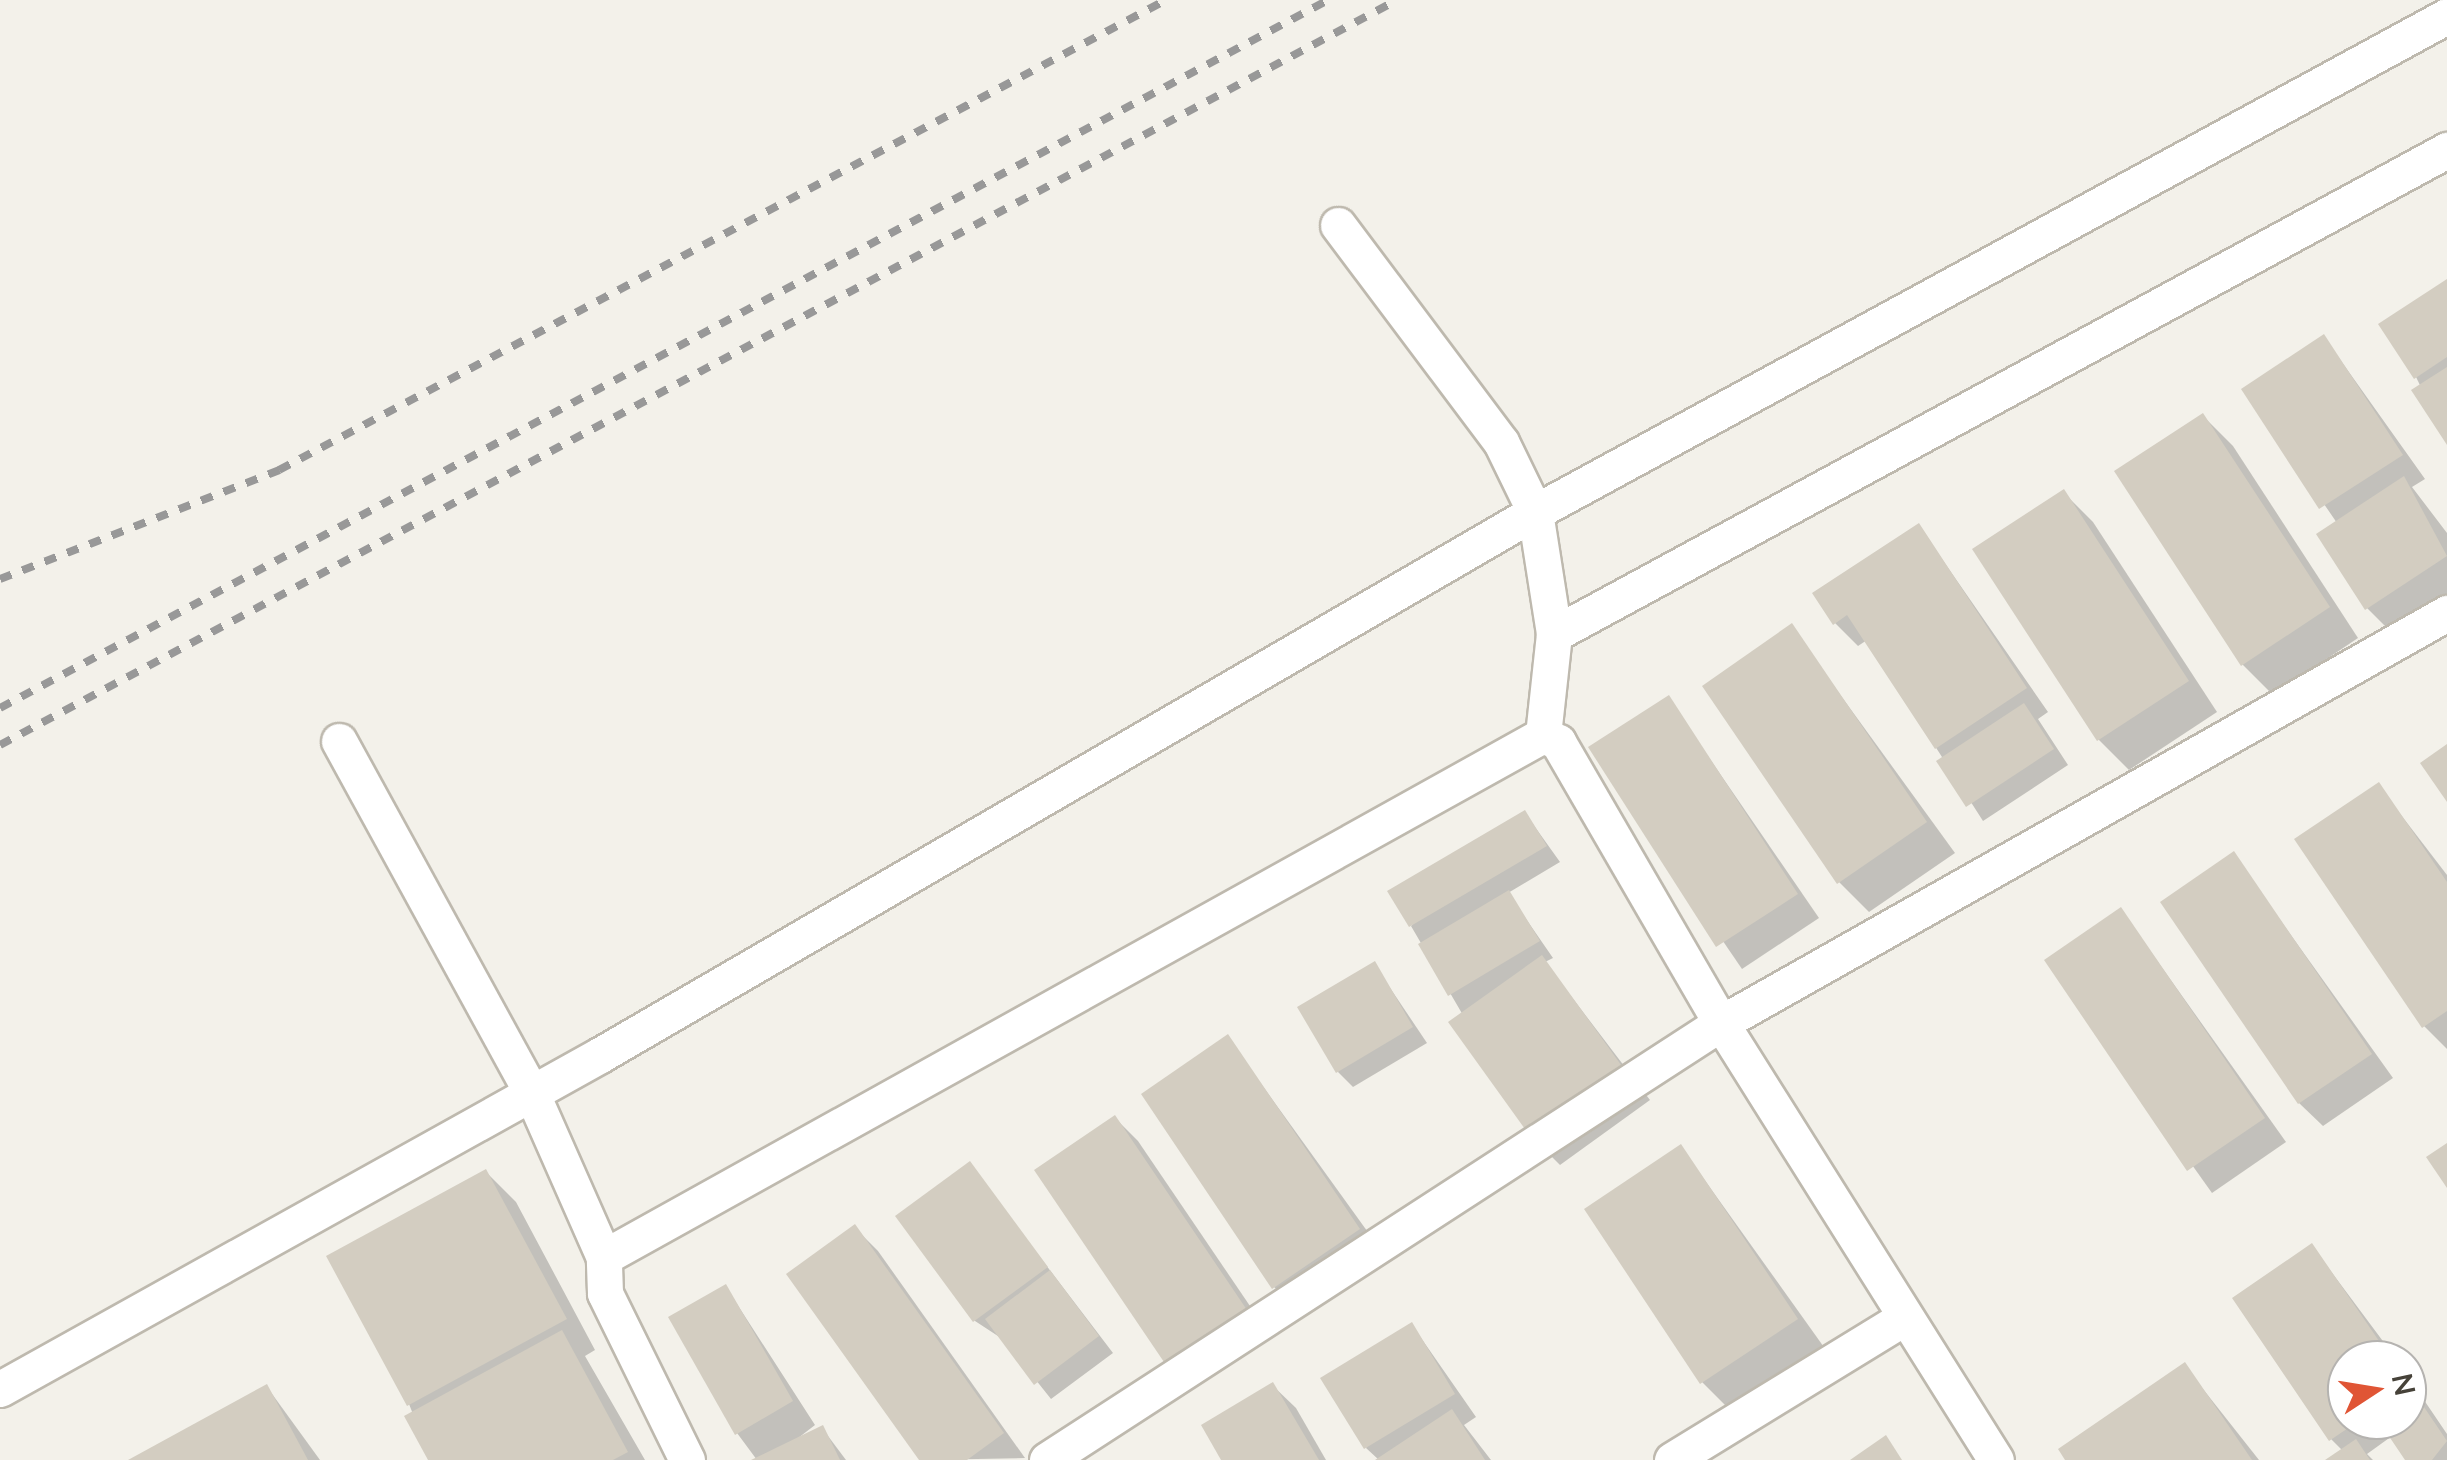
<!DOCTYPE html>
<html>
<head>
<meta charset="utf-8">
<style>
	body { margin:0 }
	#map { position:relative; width:2447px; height:1460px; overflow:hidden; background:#f3f1ea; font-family:Lato,sans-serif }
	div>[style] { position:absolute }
	.shadow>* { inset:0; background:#0003 }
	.building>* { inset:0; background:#d3cdc1 }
	.roads { filter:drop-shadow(2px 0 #beb9ae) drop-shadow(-2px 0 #beb9ae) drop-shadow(0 2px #beb9ae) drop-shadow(0 -2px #beb9ae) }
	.minor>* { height:35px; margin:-17.5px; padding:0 17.5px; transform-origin:17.5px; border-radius:17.5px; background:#fff }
	.rail>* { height:8px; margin-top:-4px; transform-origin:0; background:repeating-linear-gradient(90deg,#989898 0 12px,transparent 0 24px) }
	span { translate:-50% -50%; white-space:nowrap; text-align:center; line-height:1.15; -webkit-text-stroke:10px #fff; paint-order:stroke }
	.north { position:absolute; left:2327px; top:1340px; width:100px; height:100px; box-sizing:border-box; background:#fff; border:2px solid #b5b3b0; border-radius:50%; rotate:78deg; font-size:28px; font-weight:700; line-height:40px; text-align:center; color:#464239 }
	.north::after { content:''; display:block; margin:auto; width:35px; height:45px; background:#e05535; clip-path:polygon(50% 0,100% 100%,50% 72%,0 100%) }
</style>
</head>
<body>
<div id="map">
	<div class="shadow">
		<div style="clip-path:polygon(2447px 282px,2447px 441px,2416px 377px)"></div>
		<div style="clip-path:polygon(2324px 337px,2425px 479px,2412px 487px,2447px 533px,2447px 594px,2390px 631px,2367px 608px,2337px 523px,2245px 389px)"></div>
		<div style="clip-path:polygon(2203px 416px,2233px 446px,2358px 638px,2273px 695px,2243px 665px,2117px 472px)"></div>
		<div style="clip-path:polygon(2063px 492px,2093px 522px,2217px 712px,2129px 770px,2099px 740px,1976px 550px)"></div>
		<div style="clip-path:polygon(1919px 526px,2048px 712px,2038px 719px,2068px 765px,1983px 821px,1867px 640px,1858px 646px,1835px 623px)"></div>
		<div style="clip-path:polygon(1791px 627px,1955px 853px,1869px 912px,1839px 882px)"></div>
		<div style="clip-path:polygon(1668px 698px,1819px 918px,1742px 969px,1591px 748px)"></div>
		<div style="clip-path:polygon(2378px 785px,2447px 875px,2447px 1049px,2424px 1026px)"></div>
		<div style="clip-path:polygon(1525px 813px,1560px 862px,1508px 893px,1553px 958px,1545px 962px,1650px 1100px,1560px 1165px,1537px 1142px,1411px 926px)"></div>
		<div style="clip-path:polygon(2233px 854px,2393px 1078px,2323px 1126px,2299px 1103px)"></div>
		<div style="clip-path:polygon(2121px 910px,2286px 1142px,2212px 1193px,2047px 961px)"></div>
		<div style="clip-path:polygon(1374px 964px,1427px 1043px,1353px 1087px,1338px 1072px)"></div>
		<div style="clip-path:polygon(1228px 1038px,1388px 1260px,1304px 1317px,1274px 1287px)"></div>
		<div style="clip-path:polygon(1115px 1118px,1138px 1141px,1269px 1334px,1038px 1171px)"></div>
		<div style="clip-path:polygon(1681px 1147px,1826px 1350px,1732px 1412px,1702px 1382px)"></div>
		<div style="clip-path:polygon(969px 1164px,1113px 1353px,1051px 1399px,1004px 1340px,975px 1321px,899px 1217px)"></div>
		<div style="clip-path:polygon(486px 1172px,516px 1202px,595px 1350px,585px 1356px,645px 1460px,431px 1460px,409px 1404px)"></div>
		<div style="clip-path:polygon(855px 1228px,878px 1251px,1025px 1458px,922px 1460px)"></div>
		<div style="clip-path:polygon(2312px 1246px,2397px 1360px,2347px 1360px,2347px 1420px,2407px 1420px,2407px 1375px,2447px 1434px,2447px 1460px,2408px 1460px,2392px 1436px,2367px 1454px,2373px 1460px,2330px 1460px,2343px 1451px,2331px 1439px)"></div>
		<div style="clip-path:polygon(726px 1287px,815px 1425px,793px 1442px,822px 1428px,846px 1460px,757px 1460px,737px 1433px)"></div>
		<div style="clip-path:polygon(1412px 1325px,1476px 1417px,1464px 1425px,1491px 1460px,1379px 1460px,1366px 1448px)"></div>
		<div style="clip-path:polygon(2184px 1365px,2259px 1460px,2069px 1460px)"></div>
		<div style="clip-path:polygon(1272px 1385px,1296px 1408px,1326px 1460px,1224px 1460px)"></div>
		<div style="clip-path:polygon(267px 1387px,320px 1460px,133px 1460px)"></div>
	</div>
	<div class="building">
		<div style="clip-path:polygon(2447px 279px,2447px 357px,2414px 379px,2378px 324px)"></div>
		<div style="clip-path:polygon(2324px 334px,2403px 455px,2319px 509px,2241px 389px)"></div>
		<div style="clip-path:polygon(2447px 367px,2447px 445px,2411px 390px)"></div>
		<div style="clip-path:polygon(2203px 413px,2330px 607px,2241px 666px,2114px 471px)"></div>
		<div style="clip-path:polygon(2404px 476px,2447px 556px,2365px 610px,2316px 534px)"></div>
		<div style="clip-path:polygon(2064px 489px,2189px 681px,2097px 741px,1972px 549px)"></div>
		<div style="clip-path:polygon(1919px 523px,2027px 688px,1935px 749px,1847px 615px,1833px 625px,1812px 593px)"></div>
		<div style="clip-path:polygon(1792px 623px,1927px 822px,1837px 884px,1702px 686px)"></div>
		<div style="clip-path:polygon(1669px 695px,1798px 894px,1716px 947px,1588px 747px)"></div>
		<div style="clip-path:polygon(2024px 703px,2054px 749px,1966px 807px,1936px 761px)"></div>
		<div style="clip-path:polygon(2447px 744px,2447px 802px,2420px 763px)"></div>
		<div style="clip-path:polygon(2379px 782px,2447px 882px,2447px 1011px,2422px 1028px,2294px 839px)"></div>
		<div style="clip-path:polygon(1525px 810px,1547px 846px,1409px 927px,1387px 891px)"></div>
		<div style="clip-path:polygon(2234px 851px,2372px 1054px,2298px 1104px,2160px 902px)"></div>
		<div style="clip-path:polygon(1509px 890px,1540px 941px,1448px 996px,1418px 944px)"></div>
		<div style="clip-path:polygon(2121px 907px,2265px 1118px,2187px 1171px,2044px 960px)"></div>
		<div style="clip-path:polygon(1542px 955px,1629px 1076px,1535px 1143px,1448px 1022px)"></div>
		<div style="clip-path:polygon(1375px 961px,1413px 1027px,1336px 1073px,1297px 1007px)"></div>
		<div style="clip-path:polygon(1228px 1034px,1360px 1229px,1272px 1289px,1141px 1094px)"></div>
		<div style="clip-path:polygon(1115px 1115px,1247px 1310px,1166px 1365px,1034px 1170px)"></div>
		<div style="clip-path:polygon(2447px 1143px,2447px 1188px,2426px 1157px)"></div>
		<div style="clip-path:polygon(1681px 1144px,1798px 1319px,1700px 1384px,1584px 1209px)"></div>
		<div style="clip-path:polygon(970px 1161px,1048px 1267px,973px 1322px,895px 1216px)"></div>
		<div style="clip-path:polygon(486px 1169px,567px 1319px,407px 1406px,326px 1256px)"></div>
		<div style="clip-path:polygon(855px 1224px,1004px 1433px,967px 1460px,919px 1460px,786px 1274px)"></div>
		<div style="clip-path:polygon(2312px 1243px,2392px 1360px,2347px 1360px,2347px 1420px,2360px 1420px,2329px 1441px,2232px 1298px)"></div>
		<div style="clip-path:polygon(1050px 1270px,1099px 1336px,1034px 1385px,985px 1319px)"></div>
		<div style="clip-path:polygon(726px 1284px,793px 1401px,735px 1435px,668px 1317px)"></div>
		<div style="clip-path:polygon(1412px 1322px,1455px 1394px,1364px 1449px,1320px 1378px)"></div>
		<div style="clip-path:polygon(562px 1330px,628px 1452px,613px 1460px,428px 1460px,404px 1416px)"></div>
		<div style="clip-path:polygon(2185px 1362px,2252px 1460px,2065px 1460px,2058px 1449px)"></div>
		<div style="clip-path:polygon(1273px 1382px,1319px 1460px,1221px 1460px,1201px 1425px)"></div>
		<div style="clip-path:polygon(2407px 1382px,2447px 1441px,2432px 1460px,2405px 1460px,2378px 1420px,2407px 1420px)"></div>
		<div style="clip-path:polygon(267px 1384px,308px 1460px,128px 1460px)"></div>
		<div style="clip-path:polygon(1452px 1409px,1485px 1460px,1375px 1460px)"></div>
		<div style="clip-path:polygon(823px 1425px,840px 1460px,751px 1460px)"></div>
		<div style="clip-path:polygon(1886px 1435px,1902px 1460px,1850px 1460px)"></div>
		<div style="clip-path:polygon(2356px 1439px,2370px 1460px,2325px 1460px)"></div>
	</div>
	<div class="roads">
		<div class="minor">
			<div style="left:1338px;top:225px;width:271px;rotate:53.1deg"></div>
			<div style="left:1501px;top:442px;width:78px;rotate:64.1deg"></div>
			<div style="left:1535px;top:512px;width:123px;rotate:81.1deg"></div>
			<div style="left:1554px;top:634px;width:102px;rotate:96.2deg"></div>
			<div style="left:1554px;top:634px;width:1016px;rotate:-28.46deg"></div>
			<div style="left:339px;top:741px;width:402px;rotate:61.3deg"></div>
			<div style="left:532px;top:1094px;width:178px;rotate:66.2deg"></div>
			<div style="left:0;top:1389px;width:687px;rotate:-29.1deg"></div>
			<div style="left:600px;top:1055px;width:1081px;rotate:-30.15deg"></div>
			<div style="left:1535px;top:512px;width:1038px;rotate:-28.54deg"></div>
			<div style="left:687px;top:1460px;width:186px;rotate:-116.2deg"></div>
			<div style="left:605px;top:1293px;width:36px;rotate:-92deg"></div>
			<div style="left:604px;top:1257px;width:1074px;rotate:-29.07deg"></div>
			<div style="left:1543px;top:735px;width:17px;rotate:25deg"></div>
			<div style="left:1558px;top:742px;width:325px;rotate:59.9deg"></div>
			<div style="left:1721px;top:1023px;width:516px;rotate:57.82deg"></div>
			<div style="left:1047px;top:1460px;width:803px;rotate:-32.96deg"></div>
			<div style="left:1721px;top:1023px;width:834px;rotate:-29.46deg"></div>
			<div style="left:1672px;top:1460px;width:270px;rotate:-31.5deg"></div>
		</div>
	</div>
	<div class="rail">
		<div style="left:0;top:579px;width:300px;rotate:-21.3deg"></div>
		<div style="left:279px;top:470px;width:1004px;rotate:-27.92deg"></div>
		<div style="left:0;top:708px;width:1505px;rotate:-28.06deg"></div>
		<div style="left:0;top:745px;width:1583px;rotate:-28.07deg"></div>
	</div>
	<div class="north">N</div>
</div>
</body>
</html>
